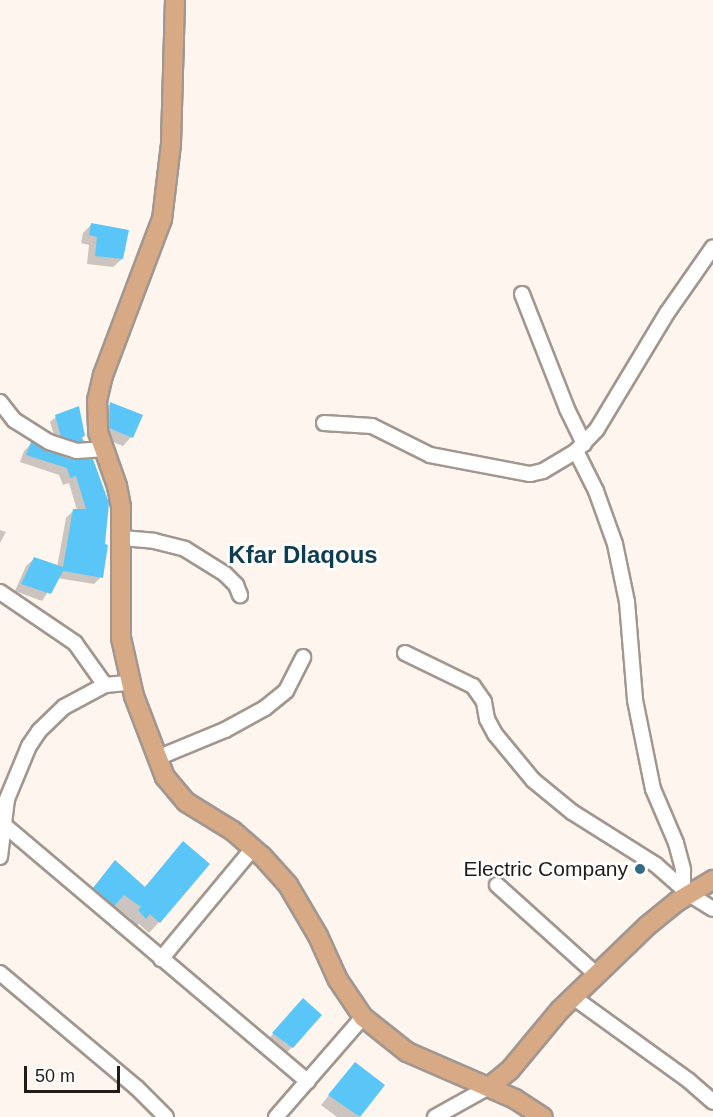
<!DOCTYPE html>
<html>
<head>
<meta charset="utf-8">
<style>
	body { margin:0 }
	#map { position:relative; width:713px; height:1117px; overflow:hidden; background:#fff5ef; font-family:Helvetica,sans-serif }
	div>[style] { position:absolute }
	.shadow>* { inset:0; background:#0003 }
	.building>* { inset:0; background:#5ac6f8 }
	.roads { filter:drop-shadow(2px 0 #a29790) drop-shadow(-2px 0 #a29790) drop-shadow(0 2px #a29790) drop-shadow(0 -2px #a29790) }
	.minor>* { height:14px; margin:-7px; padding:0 7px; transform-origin:7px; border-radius:7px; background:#fff }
	.major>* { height:18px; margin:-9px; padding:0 9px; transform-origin:9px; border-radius:9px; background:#d7aa85 }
	.dots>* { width:16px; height:16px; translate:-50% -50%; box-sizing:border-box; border:3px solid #fff; border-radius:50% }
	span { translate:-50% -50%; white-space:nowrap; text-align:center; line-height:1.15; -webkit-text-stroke:5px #fff; paint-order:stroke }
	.poi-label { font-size:21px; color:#201c19 }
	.right { translate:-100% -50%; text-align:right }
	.quarter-label { font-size:24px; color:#0e3d51; font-weight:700 }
	.scale { position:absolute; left:24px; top:1066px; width:96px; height:27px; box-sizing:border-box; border:3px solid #201c19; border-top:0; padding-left:8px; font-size:18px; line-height:21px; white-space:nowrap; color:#201c19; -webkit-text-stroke:4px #fff; paint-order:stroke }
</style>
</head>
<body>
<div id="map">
	<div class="shadow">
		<div style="clip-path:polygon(91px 225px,122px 259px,113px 267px,87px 264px,89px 245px,81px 243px,83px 233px)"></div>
		<div style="clip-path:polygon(110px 404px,141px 416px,131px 437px,123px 446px,101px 437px,102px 413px)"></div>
		<div style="clip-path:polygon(56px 417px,84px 436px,77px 446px,56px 442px,50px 422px)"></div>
		<div style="clip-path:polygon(32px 443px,45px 452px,73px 461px,92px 460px,107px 503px,101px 577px,94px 584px,57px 578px,42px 601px,15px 591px,26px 566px,34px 559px,57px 567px,66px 518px,74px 510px,77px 510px,69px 483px,63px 485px,59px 475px,20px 462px,24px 451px)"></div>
		<div style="clip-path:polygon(0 530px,6px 532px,0 543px)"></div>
		<div style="clip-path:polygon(183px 843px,159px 922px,149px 933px,139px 924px,135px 928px,128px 922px,131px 919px,113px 905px,102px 916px,83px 900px,115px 862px,144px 888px)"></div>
		<div style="clip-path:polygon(295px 1009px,292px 1047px,284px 1056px,265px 1043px)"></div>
		<div style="clip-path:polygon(347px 1073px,383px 1085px,358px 1117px,337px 1117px,321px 1105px)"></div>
	</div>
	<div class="building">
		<div style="clip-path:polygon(91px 223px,129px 230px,123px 259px,95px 256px,97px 237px,89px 235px)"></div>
		<div style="clip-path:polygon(110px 402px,143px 415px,133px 438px,109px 428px)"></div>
		<div style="clip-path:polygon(79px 406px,85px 436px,81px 437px,84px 441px,77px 442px,61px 437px,55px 415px)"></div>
		<div style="clip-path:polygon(31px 442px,46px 450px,73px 460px,93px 459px,109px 503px,105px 544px,108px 545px,103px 578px,63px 571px,51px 594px,21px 584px,34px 557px,63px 567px,73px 509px,86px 509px,76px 476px,70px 478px,67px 468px,26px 455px)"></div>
		<div style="clip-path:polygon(183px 841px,210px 864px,160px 923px,150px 914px,146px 919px,138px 910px,141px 907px,124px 895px,114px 906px,93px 888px,115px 860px,145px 887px)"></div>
		<div style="clip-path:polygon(303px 998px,322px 1015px,293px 1048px,272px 1033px)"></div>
		<div style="clip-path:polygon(355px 1062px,385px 1085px,360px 1117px,328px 1095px)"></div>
	</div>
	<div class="roads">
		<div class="minor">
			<div style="left:522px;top:294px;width:123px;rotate:68.6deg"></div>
			<div style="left:567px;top:409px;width:39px;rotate:64deg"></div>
			<div style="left:0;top:402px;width:23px;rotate:52deg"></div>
			<div style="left:14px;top:420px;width:41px;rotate:32.2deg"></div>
			<div style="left:49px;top:442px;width:28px;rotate:18deg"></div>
			<div style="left:76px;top:451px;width:26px;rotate:-4deg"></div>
			<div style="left:324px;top:423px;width:48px;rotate:3.6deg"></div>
			<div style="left:372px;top:426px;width:65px;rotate:26.6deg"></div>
			<div style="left:430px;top:455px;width:102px;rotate:10.8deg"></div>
			<div style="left:530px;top:474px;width:13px;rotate:-13deg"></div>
			<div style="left:543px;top:471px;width:39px;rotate:-31deg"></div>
			<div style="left:576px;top:451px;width:30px;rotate:-46deg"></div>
			<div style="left:597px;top:429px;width:135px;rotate:-58.9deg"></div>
			<div style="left:667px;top:313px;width:80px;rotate:-55.1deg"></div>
			<div style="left:576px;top:451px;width:45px;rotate:63.4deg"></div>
			<div style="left:596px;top:491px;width:56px;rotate:70.3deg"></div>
			<div style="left:615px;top:544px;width:59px;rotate:78.3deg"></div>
			<div style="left:627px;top:602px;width:98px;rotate:85.3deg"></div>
			<div style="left:635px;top:700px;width:91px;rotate:78.6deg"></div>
			<div style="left:653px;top:789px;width:59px;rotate:66.9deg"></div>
			<div style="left:676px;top:843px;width:28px;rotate:75deg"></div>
			<div style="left:683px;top:870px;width:18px;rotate:90deg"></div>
			<div style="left:122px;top:538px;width:32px;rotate:5deg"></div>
			<div style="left:154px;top:541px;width:32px;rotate:14deg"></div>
			<div style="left:185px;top:549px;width:47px;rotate:32deg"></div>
			<div style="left:225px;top:574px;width:16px;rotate:45deg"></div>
			<div style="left:236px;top:585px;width:11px;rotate:68deg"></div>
			<div style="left:0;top:592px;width:91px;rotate:34.2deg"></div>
			<div style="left:75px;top:643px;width:52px;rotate:54.5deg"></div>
			<div style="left:105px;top:685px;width:25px;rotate:-5deg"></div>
			<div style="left:405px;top:653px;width:76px;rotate:25.9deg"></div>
			<div style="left:473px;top:686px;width:19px;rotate:55deg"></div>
			<div style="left:484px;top:702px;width:17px;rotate:80deg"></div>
			<div style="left:487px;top:719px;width:17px;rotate:62deg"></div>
			<div style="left:495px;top:734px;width:60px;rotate:50.4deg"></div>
			<div style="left:533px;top:780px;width:50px;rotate:39.4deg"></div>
			<div style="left:572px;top:812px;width:99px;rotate:32.2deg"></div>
			<div style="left:656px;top:865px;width:44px;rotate:41.3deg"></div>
			<div style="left:689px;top:894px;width:28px;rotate:32deg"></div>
			<div style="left:157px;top:758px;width:74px;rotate:-22.4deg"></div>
			<div style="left:225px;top:730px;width:46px;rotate:-28.8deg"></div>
			<div style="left:265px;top:708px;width:27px;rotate:-39deg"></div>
			<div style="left:286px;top:691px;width:38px;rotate:-63deg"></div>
			<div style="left:3px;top:824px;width:399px;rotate:40.2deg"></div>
			<div style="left:0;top:857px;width:58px;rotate:-83.1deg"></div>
			<div style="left:7px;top:799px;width:57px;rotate:-67.5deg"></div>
			<div style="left:29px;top:746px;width:18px;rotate:-56deg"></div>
			<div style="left:39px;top:731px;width:35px;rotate:-44deg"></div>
			<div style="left:64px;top:707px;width:47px;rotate:-28.2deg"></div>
			<div style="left:497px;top:885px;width:135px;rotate:42deg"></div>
			<div style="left:161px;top:959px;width:144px;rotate:-50.3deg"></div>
			<div style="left:0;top:973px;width:179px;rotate:40deg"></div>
			<div style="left:137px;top:1088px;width:41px;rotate:45deg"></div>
			<div style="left:573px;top:997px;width:142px;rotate:35.8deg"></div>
			<div style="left:688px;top:1080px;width:33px;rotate:41deg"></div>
			<div style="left:276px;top:1117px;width:133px;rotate:-49deg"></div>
			<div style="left:435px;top:1117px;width:62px;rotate:-29.1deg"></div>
		</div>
		<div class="major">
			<div style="left:175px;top:0;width:144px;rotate:91.6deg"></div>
			<div style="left:171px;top:144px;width:76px;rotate:96.8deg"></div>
			<div style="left:162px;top:219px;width:167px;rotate:110.7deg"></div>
			<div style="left:103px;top:375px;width:26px;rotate:103deg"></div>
			<div style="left:97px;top:400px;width:32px;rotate:88deg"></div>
			<div style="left:98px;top:432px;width:57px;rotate:70.6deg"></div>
			<div style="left:117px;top:486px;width:21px;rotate:79deg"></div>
			<div style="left:121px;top:507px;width:131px;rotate:90deg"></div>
			<div style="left:121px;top:638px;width:59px;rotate:77.4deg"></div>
			<div style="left:134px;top:696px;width:87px;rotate:69.1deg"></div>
			<div style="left:165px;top:777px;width:33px;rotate:50deg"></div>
			<div style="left:186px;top:802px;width:55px;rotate:31.7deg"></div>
			<div style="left:233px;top:831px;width:38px;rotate:41deg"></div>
			<div style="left:262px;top:856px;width:39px;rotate:48deg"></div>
			<div style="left:288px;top:885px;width:59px;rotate:59.5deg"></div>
			<div style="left:318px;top:936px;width:48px;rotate:65.6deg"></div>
			<div style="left:338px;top:980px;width:45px;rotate:56deg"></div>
			<div style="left:363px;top:1017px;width:56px;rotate:38.5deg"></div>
			<div style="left:407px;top:1052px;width:118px;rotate:23.5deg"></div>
			<div style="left:515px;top:1099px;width:33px;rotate:33deg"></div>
			<div style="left:489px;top:1087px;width:27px;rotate:-39deg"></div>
			<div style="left:510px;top:1070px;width:78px;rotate:-50.2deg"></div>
			<div style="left:560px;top:1010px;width:121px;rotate:-44deg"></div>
			<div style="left:647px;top:926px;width:40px;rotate:-39deg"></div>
			<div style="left:678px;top:901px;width:41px;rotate:-31deg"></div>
		</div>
	</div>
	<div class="dots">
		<div style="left:640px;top:869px;background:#336a85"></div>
	</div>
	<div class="poi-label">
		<span class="right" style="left:628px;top:869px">Electric Company</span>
	</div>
	<div class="quarter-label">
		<span style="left:303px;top:555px">Kfar Dlaqous</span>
	</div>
	<div class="scale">50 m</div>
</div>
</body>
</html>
